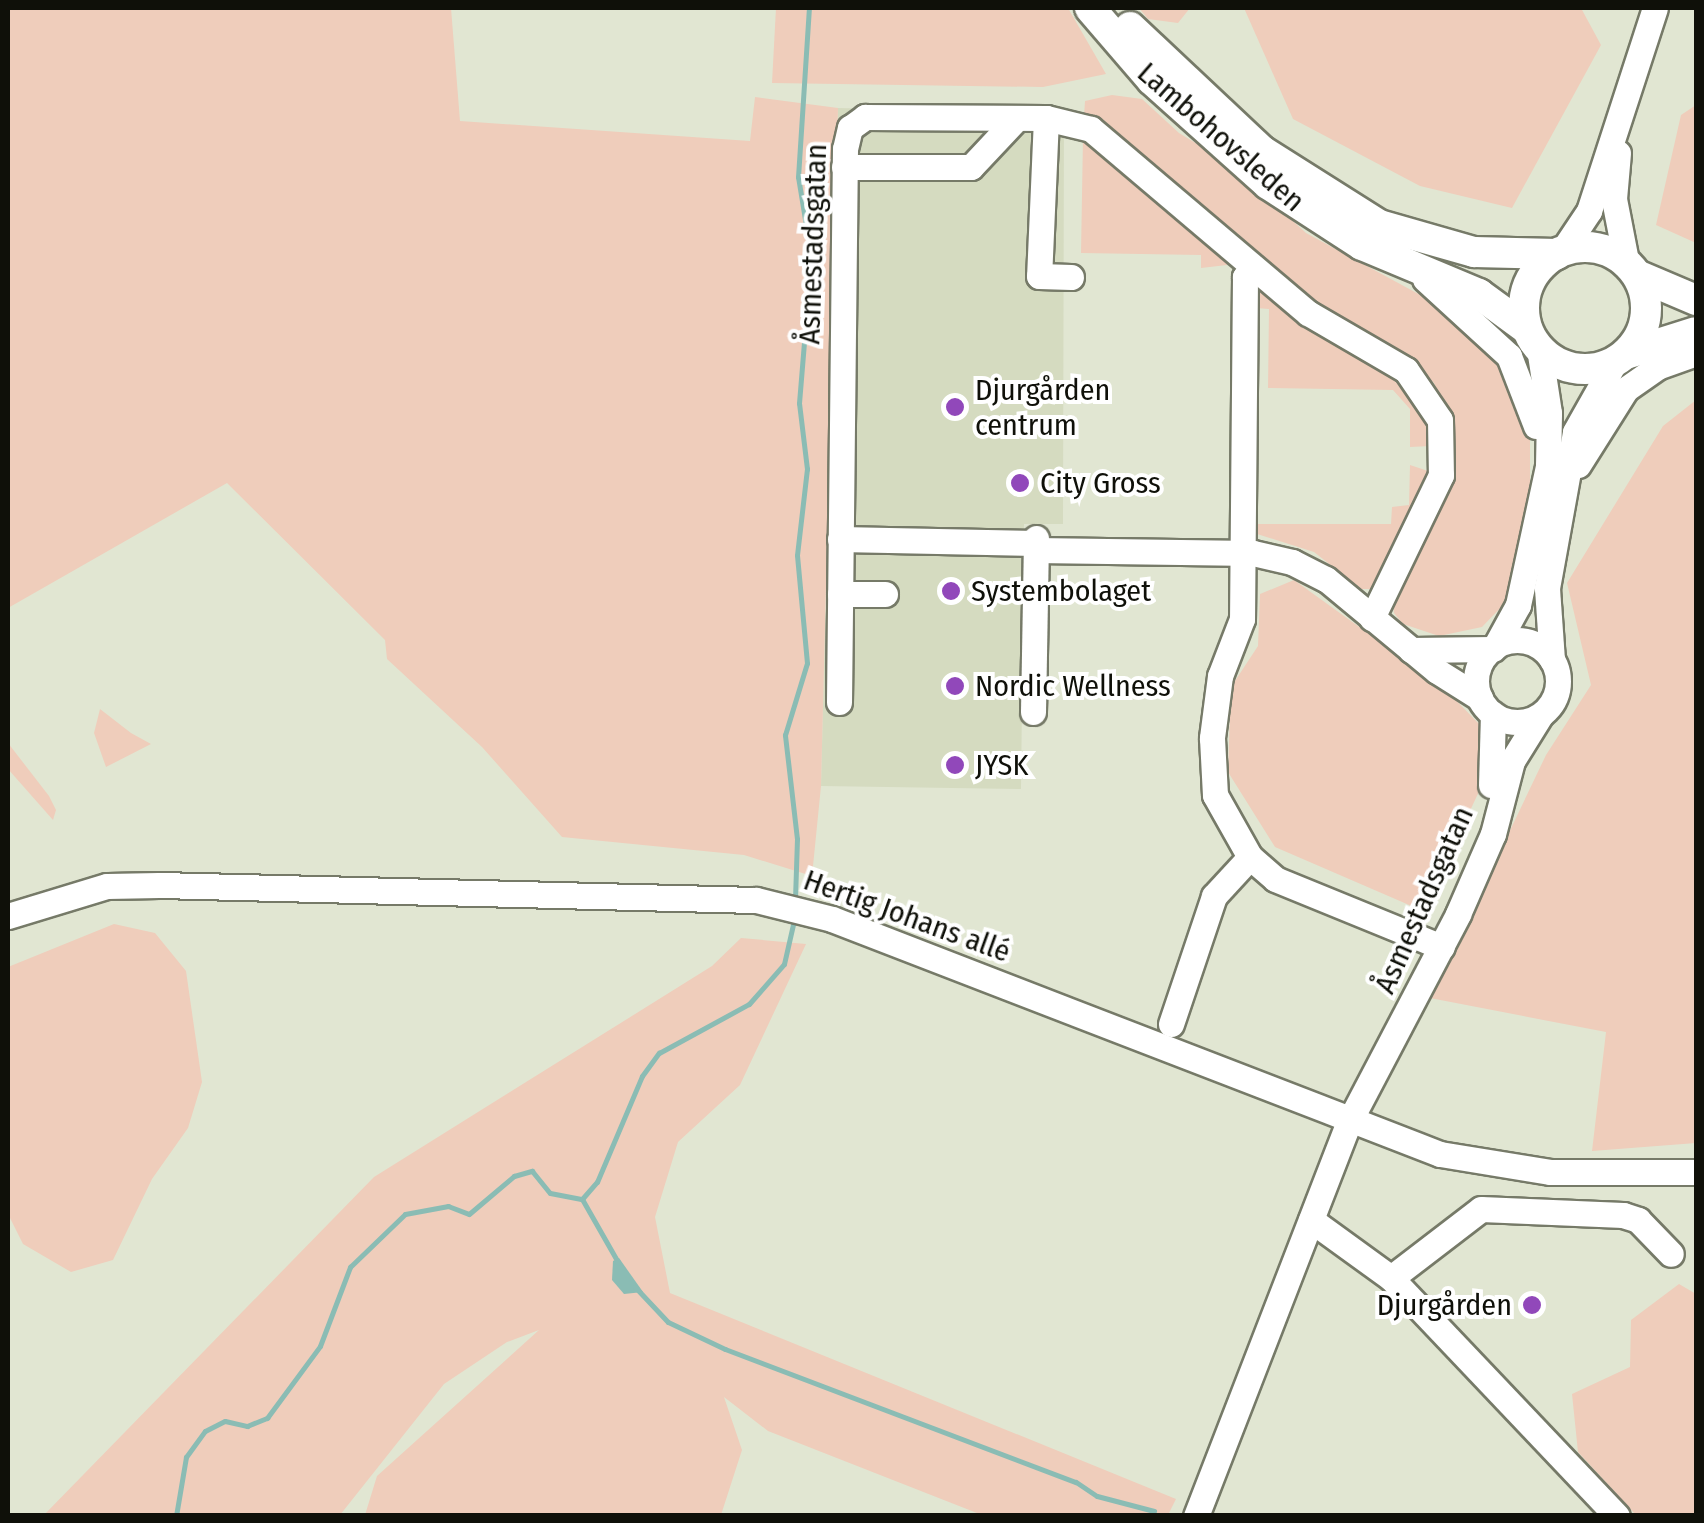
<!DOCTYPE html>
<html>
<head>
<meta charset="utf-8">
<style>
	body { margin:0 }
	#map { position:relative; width:1704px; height:1523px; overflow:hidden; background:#e1e6d2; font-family:"Fira Sans Condensed",sans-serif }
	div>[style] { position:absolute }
	.built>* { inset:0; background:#d5dbc0 }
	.green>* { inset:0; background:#efcdbb }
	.water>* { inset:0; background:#8abcb4 }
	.stream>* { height:5px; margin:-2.5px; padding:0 2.5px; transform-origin:2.5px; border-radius:2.5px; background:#8abcb4 }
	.roads { filter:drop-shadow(2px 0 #767a68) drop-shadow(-2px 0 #767a68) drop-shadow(0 2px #767a68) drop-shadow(0 -2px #767a68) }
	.minor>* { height:25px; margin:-12.5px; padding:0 12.5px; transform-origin:12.5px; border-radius:12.5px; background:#fff }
	.minor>.ring { margin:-12.5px; padding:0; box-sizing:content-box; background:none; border:25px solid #fff; border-radius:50% }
	.major>* { height:30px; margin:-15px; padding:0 15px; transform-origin:15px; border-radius:15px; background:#fff }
	.major>.ring { margin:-15px; padding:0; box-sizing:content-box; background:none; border:30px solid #fff; border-radius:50% }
	.dots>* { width:28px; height:28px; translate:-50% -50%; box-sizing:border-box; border:5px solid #fff; border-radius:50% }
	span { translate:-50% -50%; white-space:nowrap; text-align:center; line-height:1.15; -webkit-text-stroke:8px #fff; paint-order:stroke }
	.street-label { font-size:30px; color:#0f1009 }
	.poi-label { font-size:30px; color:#0f1009 }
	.left { translate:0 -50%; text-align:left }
	.right { translate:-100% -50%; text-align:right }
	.frame { position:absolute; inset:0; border:10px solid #0f1009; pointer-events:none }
</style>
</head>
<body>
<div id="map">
	<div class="built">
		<div style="clip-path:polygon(838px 108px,1064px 113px,1063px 524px,1024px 524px,1021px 789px,821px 786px)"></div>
	</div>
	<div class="green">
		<div style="clip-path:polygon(8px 8px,451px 8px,460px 121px,750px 141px,755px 97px,838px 108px,821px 786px,812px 876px,744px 855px,562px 837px,482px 747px,387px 659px,385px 640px,227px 483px,8px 608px)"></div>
		<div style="clip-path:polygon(776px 8px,1068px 8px,1106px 74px,1043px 87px,772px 83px)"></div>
		<div style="clip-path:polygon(1139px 8px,1190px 8px,1178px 23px,1148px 19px)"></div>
		<div style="clip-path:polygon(1244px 8px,1581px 8px,1601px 45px,1512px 208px,1420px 186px,1293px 119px)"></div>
		<div style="clip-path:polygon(1112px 95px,1142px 99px,1179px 133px,1232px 165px,1306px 233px,1448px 310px,1503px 363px,1530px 435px,1530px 486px,1507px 601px,1482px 627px,1439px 636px,1403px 624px,1394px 613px,1393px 602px,1454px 470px,1452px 427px,1434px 383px,1417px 367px,1337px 320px,1118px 133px,1084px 116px,1085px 101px)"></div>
		<div style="clip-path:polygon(1696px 105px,1696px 243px,1656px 225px,1681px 115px)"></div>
		<div style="clip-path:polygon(1083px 137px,1229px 261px,1227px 265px,1201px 268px,1201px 255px,1081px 253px)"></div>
		<div style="clip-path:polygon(1268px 292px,1405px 383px,1430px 419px,1431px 446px,1410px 447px,1410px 409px,1393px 390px,1268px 388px,1269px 309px,1256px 308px,1257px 293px)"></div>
		<div style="clip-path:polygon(1696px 400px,1696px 1143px,1592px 1151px,1606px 1032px,1430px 998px,1546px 755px,1591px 685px,1567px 583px,1663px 426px)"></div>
		<div style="clip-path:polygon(1410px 465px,1431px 472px,1373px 589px,1361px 589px,1314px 552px,1254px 533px,1253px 524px,1391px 524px,1392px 507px,1409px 505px)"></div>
		<div style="clip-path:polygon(1294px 580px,1444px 688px,1481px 726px,1483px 783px,1423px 911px,1275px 847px,1228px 772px,1231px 687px,1258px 646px,1260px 594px)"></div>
		<div style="clip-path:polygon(100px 709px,131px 733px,151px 744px,106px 767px,94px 733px)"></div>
		<div style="clip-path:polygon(8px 743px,49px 796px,56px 810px,53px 820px,8px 769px)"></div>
		<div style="clip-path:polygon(114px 924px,155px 933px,186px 971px,202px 1082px,188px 1128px,152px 1179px,113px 1260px,71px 1272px,23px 1244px,8px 1214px,8px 967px)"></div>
		<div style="clip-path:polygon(741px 938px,806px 944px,740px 1085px,678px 1142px,655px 1217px,670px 1293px,1176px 1499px,1168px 1515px,982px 1515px,768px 1431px,724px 1397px,742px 1450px,721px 1515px,365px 1515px,377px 1476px,539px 1330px,507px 1342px,444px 1384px,340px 1515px,43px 1516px,374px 1177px,712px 966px)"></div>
		<div style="clip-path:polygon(1679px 1284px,1696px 1294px,1696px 1515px,1636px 1515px,1578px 1452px,1572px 1394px,1630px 1367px,1631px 1320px)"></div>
	</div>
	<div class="water">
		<div style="clip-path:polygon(619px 1258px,643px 1292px,624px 1294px,612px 1280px,613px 1261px)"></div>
	</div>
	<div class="stream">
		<div style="left:795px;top:899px;width:60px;rotate:-88.1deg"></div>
		<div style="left:797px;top:839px;width:105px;rotate:-96.6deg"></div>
		<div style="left:785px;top:735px;width:75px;rotate:-73deg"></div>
		<div style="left:807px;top:663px;width:108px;rotate:-95.3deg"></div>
		<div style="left:797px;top:555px;width:87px;rotate:-83.4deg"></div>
		<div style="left:807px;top:469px;width:66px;rotate:-96.9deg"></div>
		<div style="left:799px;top:403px;width:147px;rotate:-85.3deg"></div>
		<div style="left:811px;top:256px;width:80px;rotate:-99.3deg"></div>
		<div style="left:798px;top:177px;width:169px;rotate:-86.3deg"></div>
		<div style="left:582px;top:1199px;width:73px;rotate:60.3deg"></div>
		<div style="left:635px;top:1287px;width:48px;rotate:46.7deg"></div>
		<div style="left:668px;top:1322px;width:63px;rotate:25.3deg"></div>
		<div style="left:725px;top:1349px;width:375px;rotate:20.8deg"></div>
		<div style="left:1076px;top:1482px;width:25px;rotate:34deg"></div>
		<div style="left:1097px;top:1496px;width:59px;rotate:14.7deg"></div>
		<div style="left:176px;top:1516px;width:60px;rotate:-80.4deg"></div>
		<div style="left:186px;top:1457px;width:32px;rotate:-54deg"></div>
		<div style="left:205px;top:1431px;width:22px;rotate:-27deg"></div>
		<div style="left:225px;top:1421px;width:23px;rotate:13deg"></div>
		<div style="left:247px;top:1426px;width:22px;rotate:-22deg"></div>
		<div style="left:267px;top:1418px;width:89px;rotate:-53.6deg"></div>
		<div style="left:320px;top:1346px;width:85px;rotate:-69.2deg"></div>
		<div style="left:350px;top:1267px;width:76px;rotate:-43.9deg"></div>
		<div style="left:405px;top:1214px;width:44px;rotate:-10.5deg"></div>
		<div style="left:448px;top:1206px;width:22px;rotate:21deg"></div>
		<div style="left:469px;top:1214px;width:59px;rotate:-40.2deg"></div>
		<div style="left:514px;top:1176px;width:19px;rotate:-16deg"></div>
		<div style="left:532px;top:1171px;width:28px;rotate:51deg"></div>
		<div style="left:550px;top:1193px;width:33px;rotate:11deg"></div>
		<div style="left:582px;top:1199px;width:23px;rotate:-49deg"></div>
		<div style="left:597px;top:1182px;width:115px;rotate:-67deg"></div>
		<div style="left:642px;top:1076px;width:29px;rotate:-54deg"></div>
		<div style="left:659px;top:1053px;width:102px;rotate:-28.6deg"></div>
		<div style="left:749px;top:1004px;width:53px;rotate:-48.8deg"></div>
		<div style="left:784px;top:964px;width:45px;rotate:-77.2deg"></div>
	</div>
	<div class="roads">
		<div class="minor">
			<div style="left:1046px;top:118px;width:158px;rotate:92.5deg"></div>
			<div style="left:1039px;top:276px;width:32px;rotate:2deg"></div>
			<div style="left:1618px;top:153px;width:46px;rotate:95deg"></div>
			<div style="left:1614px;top:199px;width:63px;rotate:79deg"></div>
			<div style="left:844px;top:167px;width:127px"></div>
			<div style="left:971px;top:167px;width:67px;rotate:-46.8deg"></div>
			<div style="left:1563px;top:250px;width:47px;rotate:-56.3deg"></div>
			<div style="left:1589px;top:211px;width:213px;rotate:-72deg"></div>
			<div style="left:1253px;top:267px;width:13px;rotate:129deg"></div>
			<div style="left:1245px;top:277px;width:342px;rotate:90.5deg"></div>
			<div style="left:1242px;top:619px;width:61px;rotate:111.1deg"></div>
			<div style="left:1220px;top:676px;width:63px;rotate:97.4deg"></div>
			<div style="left:1212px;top:738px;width:57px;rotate:87deg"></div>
			<div style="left:1215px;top:795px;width:71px;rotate:60.6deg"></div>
			<div style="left:1250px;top:857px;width:33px;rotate:41deg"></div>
			<div style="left:1275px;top:879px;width:180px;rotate:22.2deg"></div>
			<div style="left:1425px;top:279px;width:114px;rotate:42.5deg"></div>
			<div style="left:1509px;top:356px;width:75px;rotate:68.9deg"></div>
			<div style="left:1578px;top:465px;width:90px;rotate:-57.7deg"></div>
			<div style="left:1626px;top:389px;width:38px;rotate:-35deg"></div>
			<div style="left:1657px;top:367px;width:41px;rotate:-19.7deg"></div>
			<div style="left:840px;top:539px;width:195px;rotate:1.2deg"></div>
			<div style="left:1035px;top:550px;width:218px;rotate:0.8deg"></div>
			<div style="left:1253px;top:553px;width:40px;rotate:13deg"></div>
			<div style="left:1292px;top:562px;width:38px;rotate:27deg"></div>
			<div style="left:1326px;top:579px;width:144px;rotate:39.7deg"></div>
			<div style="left:1437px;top:671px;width:51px;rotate:32.1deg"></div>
			<div style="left:840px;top:594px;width:45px"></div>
			<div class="ring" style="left:1476px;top:640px;width:57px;height:57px"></div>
			<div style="left:1495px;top:647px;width:48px;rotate:-61.3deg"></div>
			<div style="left:1518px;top:605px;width:142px;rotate:-77.8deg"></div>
			<div style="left:1548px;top:466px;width:53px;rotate:-88.9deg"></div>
			<div style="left:1549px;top:413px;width:66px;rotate:-98.7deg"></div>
			<div style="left:1411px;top:650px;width:82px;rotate:-0.7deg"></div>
			<div style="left:1552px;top:660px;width:72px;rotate:-94deg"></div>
			<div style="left:1547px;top:588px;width:158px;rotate:-79.8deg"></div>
			<div style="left:1575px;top:432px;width:79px;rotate:-60.5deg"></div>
			<div style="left:839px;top:702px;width:553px;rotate:-89.38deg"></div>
			<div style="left:845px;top:149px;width:22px;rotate:-77deg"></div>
			<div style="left:850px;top:128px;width:19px;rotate:-36deg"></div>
			<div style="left:865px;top:117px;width:181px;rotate:0.3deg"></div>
			<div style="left:1046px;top:118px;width:46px;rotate:13.7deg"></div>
			<div style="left:1091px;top:129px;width:285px;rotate:40.3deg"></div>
			<div style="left:1308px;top:313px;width:113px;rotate:30.2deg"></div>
			<div style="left:1406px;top:370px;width:60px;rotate:55.8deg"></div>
			<div style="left:1440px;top:420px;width:55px;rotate:89deg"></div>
			<div style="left:1441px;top:475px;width:159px;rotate:115.8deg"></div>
			<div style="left:1033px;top:712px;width:174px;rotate:-89deg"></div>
			<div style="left:1491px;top:785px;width:71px;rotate:-88.4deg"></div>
			<div style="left:8px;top:916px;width:103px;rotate:-16.9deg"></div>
			<div style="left:107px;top:886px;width:52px;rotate:-1.1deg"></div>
			<div style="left:159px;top:885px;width:597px;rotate:1.44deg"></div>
			<div style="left:756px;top:900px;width:78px;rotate:14deg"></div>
			<div style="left:832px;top:919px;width:652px;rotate:21.13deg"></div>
			<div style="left:1440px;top:1154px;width:111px;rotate:9.3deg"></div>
			<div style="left:1550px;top:1172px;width:146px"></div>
			<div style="left:1171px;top:1024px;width:135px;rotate:-71.4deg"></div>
			<div style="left:1214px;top:896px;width:53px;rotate:-47.3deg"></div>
			<div style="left:1311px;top:1220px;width:99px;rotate:35.9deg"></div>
			<div style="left:1391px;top:1278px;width:328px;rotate:46.5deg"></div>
			<div style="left:1391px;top:1278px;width:113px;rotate:-37.5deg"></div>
			<div style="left:1481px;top:1209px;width:142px;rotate:2.4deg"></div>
			<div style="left:1623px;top:1215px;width:16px;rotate:18deg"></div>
			<div style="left:1638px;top:1220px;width:47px;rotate:45.9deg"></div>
			<div style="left:1196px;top:1516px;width:423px;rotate:-68.8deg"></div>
			<div style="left:1349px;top:1122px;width:235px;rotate:-62.3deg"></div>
			<div style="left:1458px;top:914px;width:87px;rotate:-66.4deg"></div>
			<div style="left:1493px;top:834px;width:75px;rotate:-75.4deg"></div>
			<div style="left:1512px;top:761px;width:53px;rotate:-58.1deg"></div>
		</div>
		<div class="major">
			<div style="left:1090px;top:8px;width:95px;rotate:49.3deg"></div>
			<div style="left:1152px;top:80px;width:156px;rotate:41.9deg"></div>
			<div style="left:1268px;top:184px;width:112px;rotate:33deg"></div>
			<div style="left:1362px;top:245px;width:127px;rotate:22.7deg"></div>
			<div style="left:1479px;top:294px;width:59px;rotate:36.1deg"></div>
			<div style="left:1130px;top:27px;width:181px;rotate:43.2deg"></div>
			<div style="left:1262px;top:151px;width:138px;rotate:32.3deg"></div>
			<div style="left:1379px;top:225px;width:99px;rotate:15.9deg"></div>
			<div style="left:1474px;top:252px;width:83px;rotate:1.4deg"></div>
			<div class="ring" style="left:1524px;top:247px;width:92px;height:92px"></div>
			<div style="left:1637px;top:275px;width:64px;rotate:23deg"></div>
			<div style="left:1626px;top:354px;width:73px;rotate:-17.4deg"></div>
		</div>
	</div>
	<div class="dots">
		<div style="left:955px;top:407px;background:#9148ba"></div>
		<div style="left:1020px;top:483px;background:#9148ba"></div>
		<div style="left:951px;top:591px;background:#9148ba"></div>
		<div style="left:955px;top:686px;background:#9148ba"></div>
		<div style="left:955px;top:765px;background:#9148ba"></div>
		<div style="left:1532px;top:1305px;background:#9148ba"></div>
	</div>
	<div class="street-label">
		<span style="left:1221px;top:137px;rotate:41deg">Lambohovsleden</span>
		<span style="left:813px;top:244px;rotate:-88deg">Åsmestadsgatan</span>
		<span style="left:1424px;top:900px;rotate:-66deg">Åsmestadsgatan</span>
		<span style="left:907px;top:916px;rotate:20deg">Hertig Johans allé</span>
	</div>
	<div class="poi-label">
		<span class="left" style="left:975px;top:407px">Djurgården<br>centrum</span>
		<span class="left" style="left:1040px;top:483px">City Gross</span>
		<span class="left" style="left:971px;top:591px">Systembolaget</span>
		<span class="left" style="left:975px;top:686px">Nordic Wellness</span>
		<span class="left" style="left:975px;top:765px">JYSK</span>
		<span class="right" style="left:1512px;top:1305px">Djurgården</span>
	</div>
	<div class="frame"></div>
</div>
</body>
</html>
